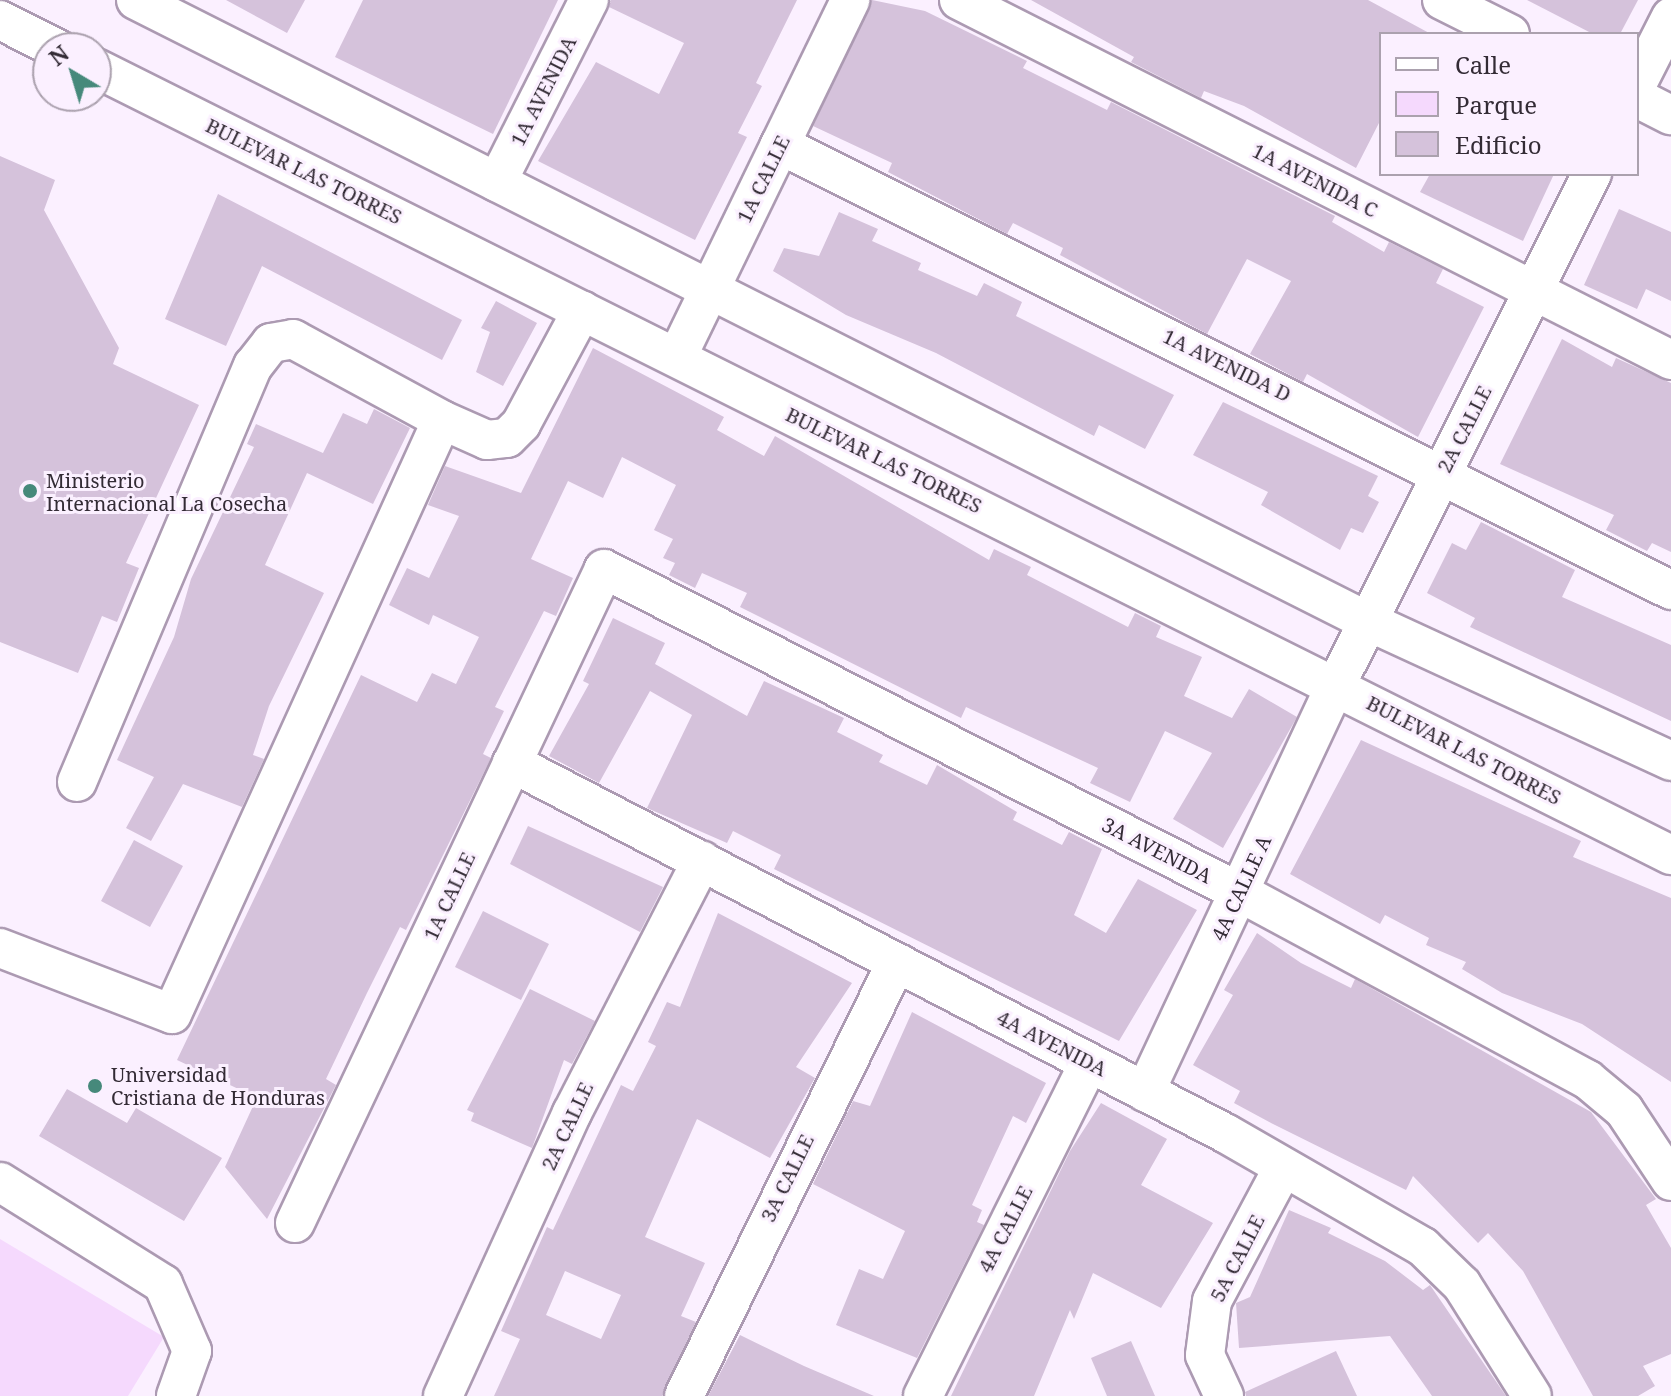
<!DOCTYPE html>
<html>
<head>
<meta charset="utf-8">
<style>
	body { margin:0 }
	#map { position:relative; width:1671px; height:1396px; overflow:hidden; background:#fbf0ff; font-family:"Noto Serif",serif }
	div>[style] { position:absolute }
	.green>* { inset:0; background:#f5d9fd }
	.building>* { inset:0; background:#d5c2db }
	.roads { filter:drop-shadow(2px 0 #ac9ab2) drop-shadow(-2px 0 #ac9ab2) drop-shadow(0 2px #ac9ab2) drop-shadow(0 -2px #ac9ab2) }
	.minor>* { height:38px; margin:-19px; padding:0 19px; transform-origin:19px; border-radius:19px; background:#fff }
	.dots>* { width:22px; height:22px; translate:-50% -50%; box-sizing:border-box; border:4px solid #fbf0ff; border-radius:50% }
	span { translate:-50% -50%; white-space:nowrap; text-align:center; line-height:1.15; -webkit-text-stroke:6px #fbf0ff; paint-order:stroke }
	.street-label { font-size:20px; color:#332b35 }
	.poi-label { font-size:20px; color:#332b35 }
	.left { translate:0 -50%; text-align:left }
	.legend { position:absolute; left:1379px; top:32px; width:260px; height:144px; box-sizing:border-box; background:#fbf0ff; border:2px solid #aba1ae; margin:0; padding:10px 14px; list-style:none; font-size:24px; color:#332b35 }
	.legend li { display:flex; align-items:center; gap:16px; height:40px }
	.legend b { width:40px; border:2px solid #aba1ae }
	.north { position:absolute; left:32px; top:32px; width:80px; height:80px; box-sizing:border-box; background:#fbf0ff; border:2px solid #aba1ae; border-radius:50%; rotate:322deg; font-size:22px; font-weight:700; line-height:32px; text-align:center; color:#332b35 }
	.north::after { content:''; display:block; margin:auto; width:28px; height:36px; background:#46897b; clip-path:polygon(50% 0,100% 100%,50% 72%,0 100%) }
</style>
</head>
<body>
<div id="map">
	<div class="green">
		<div style="clip-path:polygon(0 1239px,164px 1337px,128px 1396px,0 1396px)"></div>
	</div>
	<div class="building">
		<div style="clip-path:polygon(226px 0,305px 0,287px 33px)"></div>
		<div style="clip-path:polygon(363px 0,558px 0,493px 134px,335px 57px)"></div>
		<div style="clip-path:polygon(611px 0,797px 0,756px 83px,762px 86px,738px 133px,747px 137px,695px 240px,538px 161px,596px 62px,659px 94px,684px 43px,609px 7px)"></div>
		<div style="clip-path:polygon(872px 0,925px 11px,1027px 61px,1023px 68px,1107px 110px,1111px 102px,1335px 216px,1332px 222px,1384px 252px,1389px 242px,1443px 269px,1436px 283px,1484px 307px,1418px 437px,1307px 374px,1303px 382px,1250px 354px,1291px 281px,1247px 259px,1207px 334px,1060px 255px,1063px 248px,1013px 223px,1007px 234px,888px 172px,892px 163px,813px 126px)"></div>
		<div style="clip-path:polygon(1031px 0,1368px 0,1431px 34px,1381px 34px,1381px 119px,1356px 168px,1244px 106px,1204px 91px,1201px 98px,1131px 62px,1134px 57px)"></div>
		<div style="clip-path:polygon(1527px 0,1638px 0,1620px 34px,1593px 34px)"></div>
		<div style="clip-path:polygon(0 156px,55px 180px,44px 210px,119px 348px,113px 364px,199px 405px,126px 563px,139px 568px,117px 622px,102px 616px,78px 673px,0 642px)"></div>
		<div style="clip-path:polygon(1430px 174px,1554px 174px,1523px 241px,1420px 192px)"></div>
		<div style="clip-path:polygon(218px 194px,462px 320px,442px 360px,262px 266px,226px 346px,165px 319px)"></div>
		<div style="clip-path:polygon(1619px 209px,1671px 232px,1671px 301px,1646px 289px,1637px 309px,1584px 285px)"></div>
		<div style="clip-path:polygon(839px 212px,878px 229px,872px 241px,921px 263px,918px 270px,977px 296px,984px 283px,1022px 302px,1016px 316px,1174px 395px,1145px 449px,1099px 425px,1094px 436px,936px 353px,846px 315px,773px 271px,784px 248px,819px 256px)"></div>
		<div style="clip-path:polygon(496px 301px,537px 323px,503px 386px,476px 372px,490px 332px,481px 328px)"></div>
		<div style="clip-path:polygon(1562px 339px,1612px 367px,1616px 358px,1671px 383px,1671px 552px,1652px 543px,1647px 551px,1606px 530px,1614px 515px,1500px 464px)"></div>
		<div style="clip-path:polygon(593px 348px,724px 417px,717px 430px,764px 456px,775px 436px,989px 560px,994px 549px,1031px 567px,1027px 575px,1128px 627px,1135px 613px,1161px 626px,1156px 637px,1202px 657px,1184px 696px,1232px 718px,1249px 689px,1297px 717px,1223px 848px,1173px 819px,1212px 753px,1165px 731px,1130px 802px,1090px 783px,1098px 768px,966px 707px,961px 718px,740px 607px,747px 593px,702px 573px,695px 588px,669px 575px,675px 563px,663px 558px,673px 539px,654px 530px,676px 485px,622px 457px,603px 498px,568px 481px,531px 559px,573px 578px,556px 616px,544px 611px,495px 707px,504px 711px,483px 754px,491px 758px,406px 930px,400px 927px,367px 993px,326px 1079px,336px 1085px,267px 1219px,225px 1167px,254px 1104px,246px 1100px,249px 1094px,177px 1060px,361px 675px,417px 702px,432px 673px,456px 684px,479px 637px,433px 615px,429px 625px,389px 605px,407px 568px,429px 578px,459px 516px,428px 505px,445px 466px,521px 493px)"></div>
		<div style="clip-path:polygon(1223px 402px,1378px 476px,1368px 496px,1379px 502px,1363px 533px,1351px 528px,1340px 550px,1261px 505px,1268px 492px,1193px 455px)"></div>
		<div style="clip-path:polygon(374px 409px,410px 428px,373px 504px,307px 473px,265px 565px,324px 593px,269px 706px,253px 755px,264px 759px,242px 807px,183px 784px,151px 841px,126px 828px,154px 777px,117px 760px,174px 637px,191px 579px,254px 447px,247px 444px,256px 424px,323px 453px,343px 413px,367px 424px)"></div>
		<div style="clip-path:polygon(1481px 522px,1575px 570px,1562px 597px,1671px 645px,1671px 721px,1470px 627px,1475px 618px,1427px 593px,1452px 543px,1466px 550px)"></div>
		<div style="clip-path:polygon(613px 618px,665px 643px,655px 664px,747px 716px,764px 681px,844px 718px,837px 732px,883px 755px,879px 762px,927px 785px,937px 765px,1017px 812px,1013px 820px,1062px 845px,1069px 832px,1102px 849px,1074px 915px,1106px 933px,1138px 879px,1197px 910px,1119px 1041px,774px 869px,781px 855px,733px 831px,727px 843px,647px 808px,692px 715px,650px 691px,599px 783px,549px 756px,589px 684px,583px 681px)"></div>
		<div style="clip-path:polygon(1361px 740px,1581px 841px,1573px 857px,1671px 898px,1671px 1082px,1582px 1024px,1502px 993px,1462px 969px,1466px 962px,1426px 945px,1429px 938px,1385px 915px,1380px 924px,1290px 874px)"></div>
		<div style="clip-path:polygon(528px 826px,663px 887px,640px 932px,510px 864px)"></div>
		<div style="clip-path:polygon(134px 840px,183px 866px,150px 927px,101px 901px)"></div>
		<div style="clip-path:polygon(483px 911px,549px 944px,521px 1000px,455px 967px)"></div>
		<div style="clip-path:polygon(evenodd,718px 913px,852px 983px,796px 1067px,815px 1078px,770px 1158px,697px 1119px,645px 1237px,705px 1263px,681px 1316px,696px 1322px,662px 1396px,494px 1396px,520px 1339px,501px 1331px,547px 1227px,553px 1230px,621px 1085px,633px 1091px,656px 1046px,648px 1042px,667px 1002px,680px 1007px,718px 913px,565px 1271px,621px 1295px,601px 1339px,546px 1315px,565px 1271px)"></div>
		<div style="clip-path:polygon(1257px 933px,1301px 963px,1351px 988px,1355px 979px,1591px 1112px,1656px 1199px,1646px 1205px,1671px 1248px,1671px 1354px,1643px 1366px,1655px 1386px,1638px 1396px,1593px 1396px,1523px 1271px,1488px 1233px,1478px 1243px,1413px 1176px,1406px 1190px,1273px 1124px,1234px 1103px,1240px 1091px,1193px 1065px,1233px 995px,1224px 990px)"></div>
		<div style="clip-path:polygon(530px 989px,595px 1021px,572px 1064px,564px 1060px,532px 1148px,471px 1121px,474px 1113px,467px 1110px)"></div>
		<div style="clip-path:polygon(912px 1012px,1046px 1083px,1026px 1123px,1013px 1116px,972px 1205px,982px 1210px,977px 1222px,984px 1225px,917px 1358px,836px 1325px,859px 1269px,883px 1279px,905px 1231px,813px 1184px,853px 1101px,870px 1106px)"></div>
		<div style="clip-path:polygon(67px 1089px,127px 1123px,136px 1108px,222px 1158px,184px 1221px,39px 1136px)"></div>
		<div style="clip-path:polygon(1101px 1103px,1167px 1139px,1141px 1185px,1213px 1223px,1161px 1308px,1093px 1273px,1074px 1319px,1070px 1310px,1034px 1396px,951px 1396px,1070px 1151px)"></div>
		<div style="clip-path:polygon(1289px 1210px,1331px 1228px,1328px 1233px,1385px 1261px,1423px 1290px,1430px 1285px,1506px 1396px,1432px 1396px,1390px 1336px,1239px 1348px,1236px 1303px,1250px 1297px)"></div>
		<div style="clip-path:polygon(740px 1335px,804px 1366px,874px 1396px,708px 1396px)"></div>
		<div style="clip-path:polygon(1131px 1341px,1155px 1396px,1107px 1396px,1091px 1358px)"></div>
		<div style="clip-path:polygon(1336px 1351px,1357px 1396px,1246px 1396px,1245px 1392px)"></div>
	</div>
	<div class="roads">
		<div class="minor">
			<div style="left:136px;top:0;width:1379px;rotate:26.77deg"></div>
			<div style="left:1367px;top:621px;width:335px;rotate:24.7deg"></div>
			<div style="left:959px;top:0;width:798px;rotate:26.82deg"></div>
			<div style="left:1442px;top:0;width:76px;rotate:26.6deg"></div>
			<div style="left:0;top:20px;width:63px;rotate:26.6deg"></div>
			<div style="left:96px;top:68px;width:1761px;rotate:26.55deg"></div>
			<div style="left:1637px;top:84px;width:75px;rotate:-63.1deg"></div>
			<div style="left:1637px;top:98px;width:38px;rotate:27deg"></div>
			<div style="left:780px;top:145px;width:996px;rotate:26.54deg"></div>
			<div style="left:497px;top:182px;width:204px;rotate:-63.2deg"></div>
			<div style="left:677px;top:357px;width:397px;rotate:-64.1deg"></div>
			<div style="left:512px;top:763px;width:803px;rotate:27.43deg"></div>
			<div style="left:1225px;top:1133px;width:228px;rotate:29.9deg"></div>
			<div style="left:1423px;top:1247px;width:54px;rotate:44.3deg"></div>
			<div style="left:1462px;top:1285px;width:131px;rotate:57.8deg"></div>
			<div style="left:77px;top:782px;width:452px;rotate:-67.1deg"></div>
			<div style="left:253px;top:366px;width:29px;rotate:-52deg"></div>
			<div style="left:271px;top:343px;width:22px;rotate:-10deg"></div>
			<div style="left:293px;top:339px;width:170px;rotate:28.5deg"></div>
			<div style="left:442px;top:420px;width:49px;rotate:24deg"></div>
			<div style="left:487px;top:440px;width:20px;rotate:-6deg"></div>
			<div style="left:507px;top:438px;width:20px;rotate:-45deg"></div>
			<div style="left:521px;top:424px;width:129px;rotate:-61.8deg"></div>
			<div style="left:0;top:948px;width:184px;rotate:21deg"></div>
			<div style="left:172px;top:1014px;width:652px;rotate:-65.56deg"></div>
			<div style="left:1145px;top:1092px;width:450px;rotate:-64.9deg"></div>
			<div style="left:1336px;top:685px;width:572px;rotate:-63.39deg"></div>
			<div style="left:0;top:1182px;width:192px;rotate:32deg"></div>
			<div style="left:163px;top:1284px;width:73px;rotate:66.6deg"></div>
			<div style="left:192px;top:1351px;width:48px;rotate:109.6deg"></div>
			<div style="left:295px;top:1223px;width:723px;rotate:-64.71deg"></div>
			<div style="left:604px;top:569px;width:712px;rotate:26.96deg"></div>
			<div style="left:1239px;top:892px;width:396px;rotate:28.3deg"></div>
			<div style="left:1588px;top:1080px;width:47px;rotate:39.8deg"></div>
			<div style="left:1624px;top:1110px;width:85px;rotate:56.5deg"></div>
			<div style="left:443px;top:1396px;width:311px;rotate:-65.5deg"></div>
			<div style="left:572px;top:1113px;width:284px;rotate:-62.8deg"></div>
			<div style="left:684px;top:1396px;width:483px;rotate:-63.9deg"></div>
			<div style="left:923px;top:1396px;width:372px;rotate:-63.5deg"></div>
			<div style="left:1224px;top:1396px;width:45px;rotate:-114.9deg"></div>
			<div style="left:1205px;top:1355px;width:54px;rotate:-82.6deg"></div>
			<div style="left:1212px;top:1301px;width:151px;rotate:-61.9deg"></div>
		</div>
	</div>
	<div class="dots">
		<div style="left:30px;top:491px;background:#46897b"></div>
		<div style="left:95px;top:1086px;background:#46897b"></div>
	</div>
	<div class="street-label">
		<span style="left:543px;top:91px;rotate:-63deg">1A AVENIDA</span>
		<span style="left:304px;top:171px;rotate:26deg">BULEVAR LAS TORRES</span>
		<span style="left:763px;top:179px;rotate:-64deg">1A CALLE</span>
		<span style="left:1315px;top:180px;rotate:27deg">1A AVENIDA C</span>
		<span style="left:1227px;top:365px;rotate:26deg">1A AVENIDA D</span>
		<span style="left:1464px;top:429px;rotate:-63deg">2A CALLE</span>
		<span style="left:884px;top:460px;rotate:26deg">BULEVAR LAS TORRES</span>
		<span style="left:1464px;top:750px;rotate:27deg">BULEVAR LAS TORRES</span>
		<span style="left:1157px;top:850px;rotate:27deg">3A AVENIDA</span>
		<span style="left:1241px;top:888px;rotate:-65deg">4A CALLE A</span>
		<span style="left:449px;top:896px;rotate:-65deg">1A CALLE</span>
		<span style="left:1052px;top:1043px;rotate:27deg">4A AVENIDA</span>
		<span style="left:567px;top:1126px;rotate:-65deg">2A CALLE</span>
		<span style="left:787px;top:1178px;rotate:-64deg">3A CALLE</span>
		<span style="left:1005px;top:1229px;rotate:-63deg">4A CALLE</span>
		<span style="left:1237px;top:1258px;rotate:-63deg">5A CALLE</span>
	</div>
	<div class="poi-label">
		<span class="left" style="left:46px;top:492px">Ministerio<br>Internacional La Cosecha</span>
		<span class="left" style="left:111px;top:1086px">Universidad<br>Cristiana de Honduras</span>
	</div>
	<ul class="legend">
	<li><b style="height:10px;background:#fff"></b>Calle</li>
	<li><b style="height:22px;background:#f5d9fd"></b>Parque</li>
	<li><b style="height:22px;background:#d5c2db"></b>Edificio</li>
	</ul>
	<div class="north">N</div>
</div>
</body>
</html>
